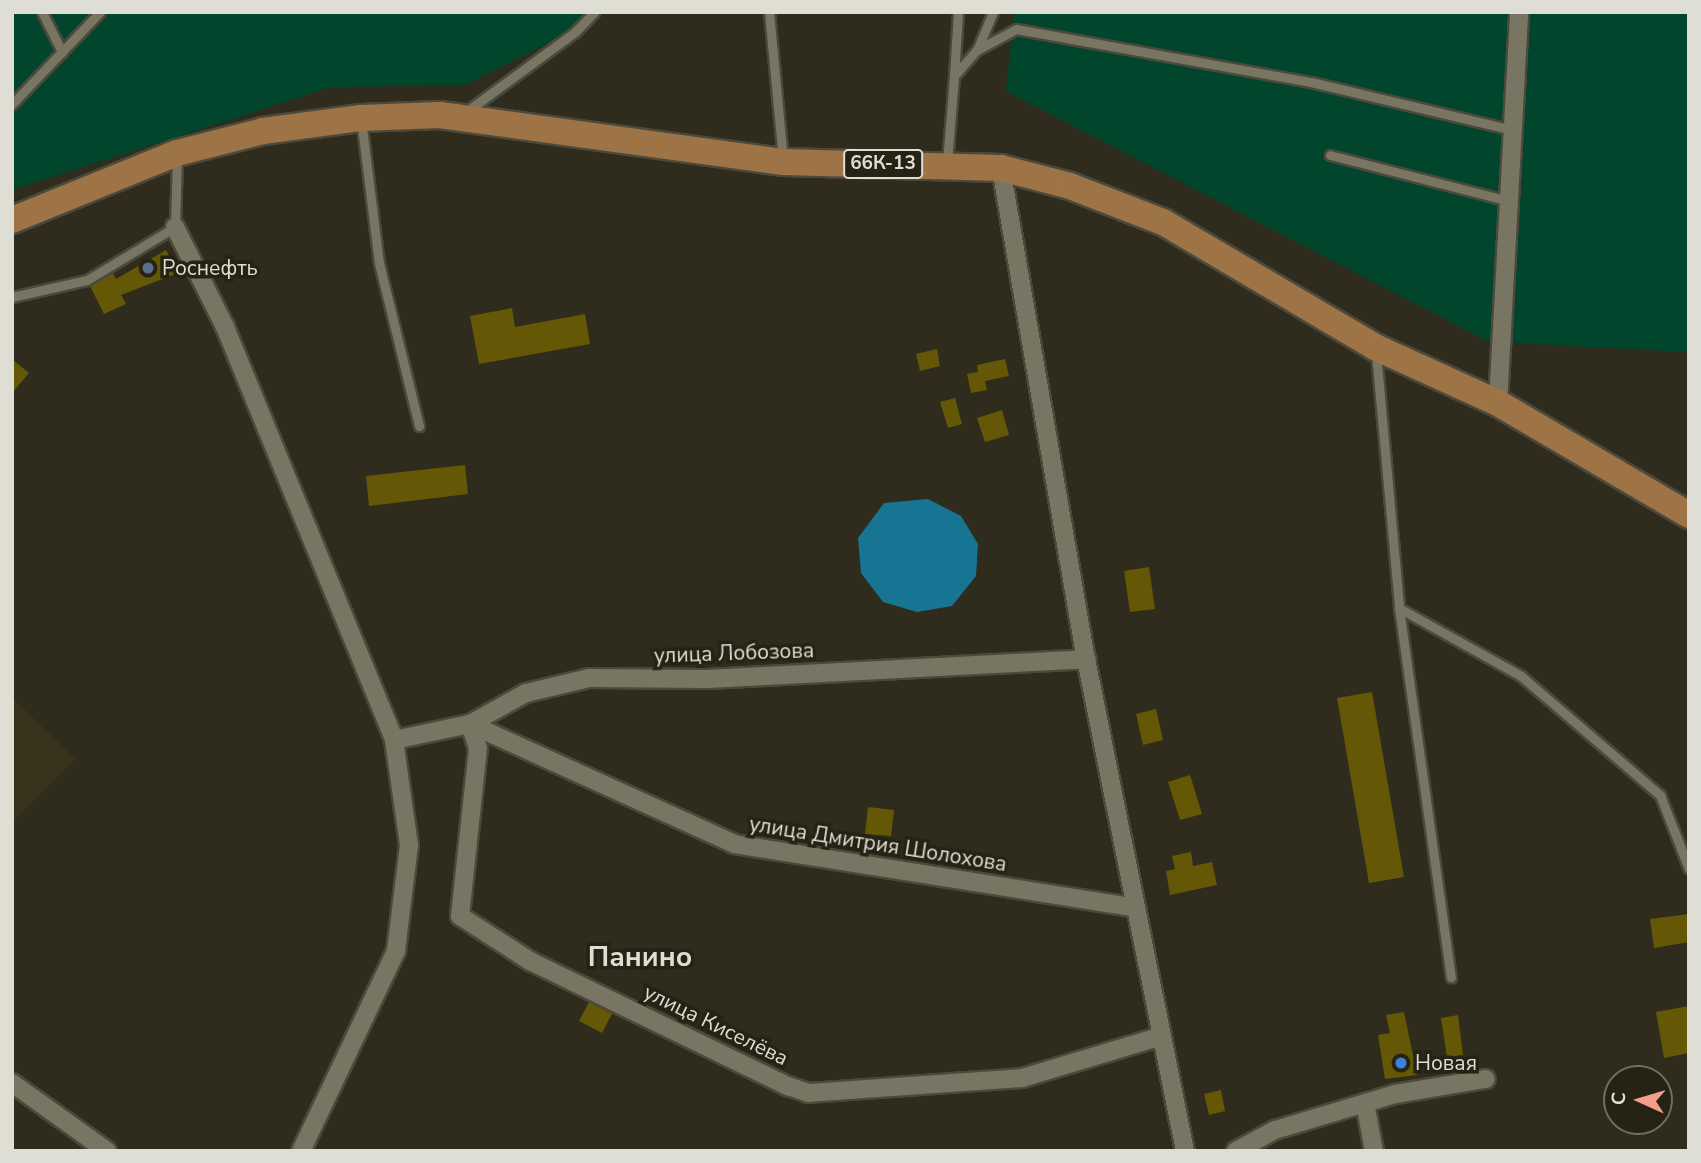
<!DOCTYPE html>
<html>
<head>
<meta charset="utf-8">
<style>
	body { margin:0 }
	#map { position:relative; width:1701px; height:1163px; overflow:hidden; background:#2f2c1d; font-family:"Nunito Sans",sans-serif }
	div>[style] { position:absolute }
	.built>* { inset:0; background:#37331d }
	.green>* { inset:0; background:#00452c }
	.water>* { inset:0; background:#177492 }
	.building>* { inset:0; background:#645806 }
	.roads { filter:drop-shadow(2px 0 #4b493c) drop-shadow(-2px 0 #4b493c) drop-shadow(0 2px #4b493c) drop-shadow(0 -2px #4b493c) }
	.lane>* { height:9px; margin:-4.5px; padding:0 4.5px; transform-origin:4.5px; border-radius:4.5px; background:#787563 }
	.street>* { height:18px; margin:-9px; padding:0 9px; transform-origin:9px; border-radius:9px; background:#787563 }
	.primary>* { height:26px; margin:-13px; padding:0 13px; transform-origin:13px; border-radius:13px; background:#9e7346 }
	.dots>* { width:19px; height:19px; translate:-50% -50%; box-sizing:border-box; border:4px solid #252313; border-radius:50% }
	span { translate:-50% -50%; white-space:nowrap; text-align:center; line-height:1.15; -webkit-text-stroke:7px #252313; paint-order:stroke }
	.shield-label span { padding:2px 5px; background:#252313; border:2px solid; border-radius:5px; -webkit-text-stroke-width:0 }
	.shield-label { font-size:19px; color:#dfded4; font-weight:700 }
	.poi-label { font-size:21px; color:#dfded4 }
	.left { translate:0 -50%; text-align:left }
	.street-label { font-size:21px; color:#dfded4 }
	.district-label { font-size:28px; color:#dfded4; font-weight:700 }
	.frame { position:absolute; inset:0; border:14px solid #dfded4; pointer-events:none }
	.north { position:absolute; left:1603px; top:1065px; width:70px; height:70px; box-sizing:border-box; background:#252313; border:2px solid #6f6e60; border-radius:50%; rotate:274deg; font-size:19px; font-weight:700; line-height:28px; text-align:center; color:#dfded4 }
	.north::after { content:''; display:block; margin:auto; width:24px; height:32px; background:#f49e8a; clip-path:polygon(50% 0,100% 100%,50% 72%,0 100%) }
</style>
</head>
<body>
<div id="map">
	<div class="built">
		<div style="clip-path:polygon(12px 697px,75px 759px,12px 822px)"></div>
	</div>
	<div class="green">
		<div style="clip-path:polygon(12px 12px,609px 12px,466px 85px,332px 87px,12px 190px)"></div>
		<div style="clip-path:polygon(1014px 12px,1689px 12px,1689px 352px,1489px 342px,1006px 91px)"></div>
	</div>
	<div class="water">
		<div style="clip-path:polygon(928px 499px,961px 516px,978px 544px,976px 576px,952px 606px,917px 612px,883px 602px,861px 573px,858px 538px,884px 503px)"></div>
	</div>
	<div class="building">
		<div style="clip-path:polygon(166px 250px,178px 273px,121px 295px,126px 304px,104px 314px,90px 286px,113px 273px,116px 279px)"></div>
		<div style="clip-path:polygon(512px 308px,515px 327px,585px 314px,590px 344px,479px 364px,470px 316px)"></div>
		<div style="clip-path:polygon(937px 349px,940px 366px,920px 371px,916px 354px)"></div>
		<div style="clip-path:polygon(12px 359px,29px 373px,12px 393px)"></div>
		<div style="clip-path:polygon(1005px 359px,1009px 376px,985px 381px,987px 390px,971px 393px,967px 374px,978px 372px,977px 365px)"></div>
		<div style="clip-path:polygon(955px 398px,962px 424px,948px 428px,940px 402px)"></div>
		<div style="clip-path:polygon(1002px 410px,1009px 435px,985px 442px,977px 418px)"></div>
		<div style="clip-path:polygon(465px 465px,468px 494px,369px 506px,366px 476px)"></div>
		<div style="clip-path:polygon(1149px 567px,1155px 609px,1130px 612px,1124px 571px)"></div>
		<div style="clip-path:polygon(1372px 692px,1404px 877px,1369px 883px,1337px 698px)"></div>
		<div style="clip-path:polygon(1156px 709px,1163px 740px,1143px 745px,1136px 714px)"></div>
		<div style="clip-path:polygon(1190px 775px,1202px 814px,1180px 820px,1168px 782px)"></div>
		<div style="clip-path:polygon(868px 807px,894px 810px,891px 836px,865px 834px)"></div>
		<div style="clip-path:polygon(1191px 852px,1193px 866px,1212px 862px,1217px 885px,1170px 895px,1166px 871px,1175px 869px,1172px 856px)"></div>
		<div style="clip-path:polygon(1689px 914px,1689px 942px,1654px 948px,1650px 919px)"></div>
		<div style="clip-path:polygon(589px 1002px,612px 1014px,602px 1033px,579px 1021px)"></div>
		<div style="clip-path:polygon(1689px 1006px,1689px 1053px,1664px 1058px,1656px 1012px)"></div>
		<div style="clip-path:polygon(1404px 1012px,1417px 1075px,1385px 1079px,1378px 1035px,1390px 1033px,1386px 1015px)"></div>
		<div style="clip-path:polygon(1458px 1015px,1463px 1055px,1447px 1057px,1441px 1018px)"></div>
		<div style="clip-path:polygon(1221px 1090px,1225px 1111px,1209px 1115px,1204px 1094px)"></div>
	</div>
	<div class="roads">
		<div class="lane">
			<div style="left:42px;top:12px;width:45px;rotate:63.4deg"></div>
			<div style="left:769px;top:12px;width:149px;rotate:84.6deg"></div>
			<div style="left:977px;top:50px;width:44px;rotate:-28.3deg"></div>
			<div style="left:1016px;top:29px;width:300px;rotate:10.2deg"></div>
			<div style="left:1311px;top:82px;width:208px;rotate:13.4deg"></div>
			<div style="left:954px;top:76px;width:64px;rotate:-86.4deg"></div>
			<div style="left:12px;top:104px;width:127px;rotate:-46.3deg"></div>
			<div style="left:463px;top:114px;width:139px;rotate:-36.2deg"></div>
			<div style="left:575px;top:32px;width:28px;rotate:-46deg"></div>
			<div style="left:361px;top:119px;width:145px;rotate:82.9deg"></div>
			<div style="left:379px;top:263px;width:168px;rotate:76.2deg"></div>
			<div style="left:1330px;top:155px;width:185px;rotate:14.4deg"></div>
			<div style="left:947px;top:163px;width:87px;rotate:-85.4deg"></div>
			<div style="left:954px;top:76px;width:35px;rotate:-49deg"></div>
			<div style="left:977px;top:50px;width:41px;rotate:-67.2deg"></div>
			<div style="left:12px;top:297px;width:77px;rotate:-12.8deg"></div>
			<div style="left:87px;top:280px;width:103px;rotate:-31.1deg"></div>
			<div style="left:175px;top:227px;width:71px;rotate:-88.4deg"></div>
			<div style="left:1376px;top:353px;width:256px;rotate:84.8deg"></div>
			<div style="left:1399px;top:608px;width:373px;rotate:82deg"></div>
			<div style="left:1399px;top:608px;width:140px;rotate:29.1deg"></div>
			<div style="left:1521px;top:676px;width:183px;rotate:40.6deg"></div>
			<div style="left:1660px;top:795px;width:79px;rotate:68.6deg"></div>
		</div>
		<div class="street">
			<div style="left:1001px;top:168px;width:498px;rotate:80.2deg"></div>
			<div style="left:1086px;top:659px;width:502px;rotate:78.62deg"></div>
			<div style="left:175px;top:227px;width:112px;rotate:63.4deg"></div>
			<div style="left:225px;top:327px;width:446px;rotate:67.7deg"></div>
			<div style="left:394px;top:740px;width:106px;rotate:81.9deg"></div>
			<div style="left:409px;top:845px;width:107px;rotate:97deg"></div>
			<div style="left:396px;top:951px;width:221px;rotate:115.4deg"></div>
			<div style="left:1498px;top:403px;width:392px;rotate:-86.9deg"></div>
			<div style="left:470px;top:724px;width:25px;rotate:72deg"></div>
			<div style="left:478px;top:748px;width:169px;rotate:96.1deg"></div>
			<div style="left:460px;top:916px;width:83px;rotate:32.7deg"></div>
			<div style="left:530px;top:961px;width:287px;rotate:25.9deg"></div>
			<div style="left:788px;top:1086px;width:21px;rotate:19deg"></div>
			<div style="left:808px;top:1093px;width:215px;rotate:-4deg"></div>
			<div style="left:1022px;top:1078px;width:146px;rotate:-16.7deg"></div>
			<div style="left:470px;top:724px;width:290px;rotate:24.4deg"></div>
			<div style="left:734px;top:844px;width:407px;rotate:9deg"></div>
			<div style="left:394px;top:740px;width:78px;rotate:-11.9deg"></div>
			<div style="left:470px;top:724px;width:64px;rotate:-29deg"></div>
			<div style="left:526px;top:693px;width:65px;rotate:-13.4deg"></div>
			<div style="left:589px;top:678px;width:118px;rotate:0.5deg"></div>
			<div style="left:707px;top:679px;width:380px;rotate:-3deg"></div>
			<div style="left:12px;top:1083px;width:117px;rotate:35.6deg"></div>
			<div style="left:1365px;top:1103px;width:49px;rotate:79.4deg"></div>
			<div style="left:1236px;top:1151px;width:44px;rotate:-28.3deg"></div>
			<div style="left:1275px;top:1130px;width:125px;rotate:-16.7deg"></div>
			<div style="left:1395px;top:1094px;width:92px;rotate:-9.4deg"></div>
		</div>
		<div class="primary">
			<div style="left:12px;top:220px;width:178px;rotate:-22.1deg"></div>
			<div style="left:177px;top:153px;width:89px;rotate:-14.3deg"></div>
			<div style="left:263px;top:131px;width:99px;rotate:-7.6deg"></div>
			<div style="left:361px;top:118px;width:79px;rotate:-2.2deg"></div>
			<div style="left:440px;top:115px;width:347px;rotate:7.8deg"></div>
			<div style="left:784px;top:162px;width:217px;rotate:1.6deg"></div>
			<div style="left:1001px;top:168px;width:71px;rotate:14.6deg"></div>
			<div style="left:1070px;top:186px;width:100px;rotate:21.2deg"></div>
			<div style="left:1163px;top:222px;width:246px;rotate:30.5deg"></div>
			<div style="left:1375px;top:347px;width:135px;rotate:24.5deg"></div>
			<div style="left:1498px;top:403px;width:221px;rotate:30.4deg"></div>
		</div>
	</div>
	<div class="dots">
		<div style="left:148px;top:268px;background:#5c6f8a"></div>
		<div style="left:1401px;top:1063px;background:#3f7fe0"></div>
	</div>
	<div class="shield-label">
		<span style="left:883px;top:164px">66К-13</span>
	</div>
	<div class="poi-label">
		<span class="left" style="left:162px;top:268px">Роснефть</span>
		<span class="left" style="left:1415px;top:1063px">Новая</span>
	</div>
	<div class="street-label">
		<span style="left:734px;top:653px;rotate:-2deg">улица Лобозова</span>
		<span style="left:878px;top:844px;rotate:9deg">улица Дмитрия Шолохова</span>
		<span style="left:716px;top:1025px;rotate:26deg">улица Киселёва</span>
	</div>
	<div class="district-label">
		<span style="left:640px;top:957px">Панино</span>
	</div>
	<div class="frame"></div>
	<div class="north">С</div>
</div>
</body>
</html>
